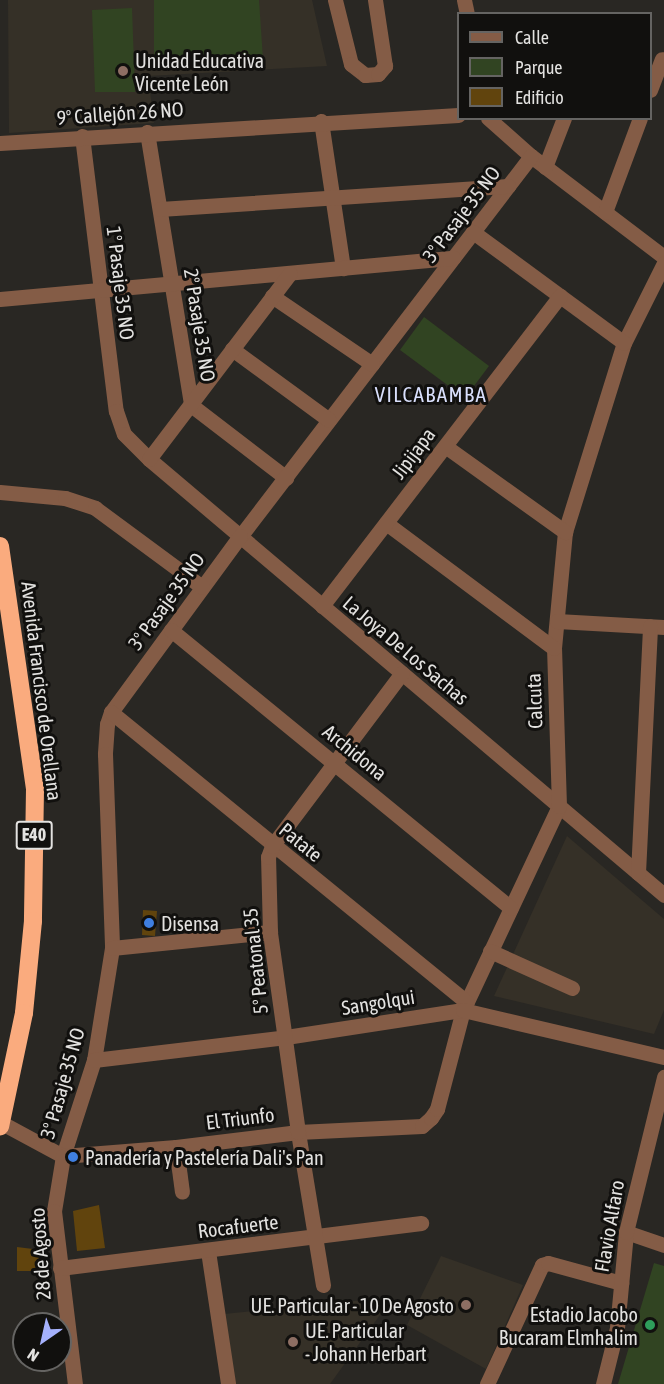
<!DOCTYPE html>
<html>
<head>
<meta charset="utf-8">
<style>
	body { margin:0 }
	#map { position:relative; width:664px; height:1384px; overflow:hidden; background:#292723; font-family:"Asap Condensed",sans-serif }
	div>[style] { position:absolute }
	.built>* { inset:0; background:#353027 }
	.green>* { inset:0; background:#314422 }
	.building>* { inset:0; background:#61440d }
	.minor>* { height:15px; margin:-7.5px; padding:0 7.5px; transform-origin:7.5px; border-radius:7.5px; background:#845c46 }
	.highway>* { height:18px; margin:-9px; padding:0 9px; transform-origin:9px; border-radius:9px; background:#faab7e }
	.dots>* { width:16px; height:16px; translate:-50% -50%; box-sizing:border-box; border:3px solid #11100e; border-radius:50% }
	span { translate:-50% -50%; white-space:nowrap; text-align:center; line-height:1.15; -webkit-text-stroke:6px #11100e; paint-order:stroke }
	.shield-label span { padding:2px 4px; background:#11100e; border:2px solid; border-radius:4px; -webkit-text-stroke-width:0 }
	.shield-label { font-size:18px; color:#e3e2e0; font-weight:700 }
	.poi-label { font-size:20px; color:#e3e2e0 }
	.left { translate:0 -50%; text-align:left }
	.right { translate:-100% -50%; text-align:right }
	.street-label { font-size:20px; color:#e3e2e0 }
	.neighbourhood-label { font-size:21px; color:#d9dffc; letter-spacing:1.5px }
	.legend { position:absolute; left:457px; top:12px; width:195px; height:108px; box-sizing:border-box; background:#11100e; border:2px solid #656462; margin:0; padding:8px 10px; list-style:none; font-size:18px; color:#e3e2e0 }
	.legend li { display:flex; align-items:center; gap:12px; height:30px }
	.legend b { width:30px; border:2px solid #656462 }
	.north { position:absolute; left:12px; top:1312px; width:60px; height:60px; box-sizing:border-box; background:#11100e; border:2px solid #656462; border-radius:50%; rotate:214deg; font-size:16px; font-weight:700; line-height:24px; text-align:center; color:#e3e2e0 }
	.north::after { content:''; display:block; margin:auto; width:21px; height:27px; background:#a5b1fc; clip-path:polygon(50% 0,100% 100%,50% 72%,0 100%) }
</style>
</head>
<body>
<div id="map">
	<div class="built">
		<div style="clip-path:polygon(8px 0,312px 0,327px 66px,148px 76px,154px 123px,9px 133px)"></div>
		<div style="clip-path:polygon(567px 836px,664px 919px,664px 1010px,654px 1034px,494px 996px)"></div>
		<div style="clip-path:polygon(441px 1256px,523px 1285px,486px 1369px,407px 1325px)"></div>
		<div style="clip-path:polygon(393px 1297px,330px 1384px,234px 1384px,224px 1314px)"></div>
	</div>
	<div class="green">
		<div style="clip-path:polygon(154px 0,259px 0,263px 59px,154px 64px)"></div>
		<div style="clip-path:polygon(132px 8px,135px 92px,95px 92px,92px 10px)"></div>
		<div style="clip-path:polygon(424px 317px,489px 366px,465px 398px,400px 350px)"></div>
		<div style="clip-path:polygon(654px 1263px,664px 1266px,664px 1384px,618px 1384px)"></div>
	</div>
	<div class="building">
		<div style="clip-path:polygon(143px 910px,157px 911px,155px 936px,142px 935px)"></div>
		<div style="clip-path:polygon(99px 1205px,105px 1248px,77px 1251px,73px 1211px)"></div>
		<div style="clip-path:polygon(17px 1247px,41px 1250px,40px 1271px,17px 1271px)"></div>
	</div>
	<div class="minor">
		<div style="left:335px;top:0;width:66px;rotate:76deg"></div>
		<div style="left:351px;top:64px;width:18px;rotate:38deg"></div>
		<div style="left:365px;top:75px;width:13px;rotate:-4deg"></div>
		<div style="left:378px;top:74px;width:11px;rotate:-49deg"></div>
		<div style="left:385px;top:66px;width:67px;rotate:-98.6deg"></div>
		<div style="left:464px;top:0;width:14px;rotate:78deg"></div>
		<div style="left:650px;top:90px;width:33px;rotate:-69deg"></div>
		<div style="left:488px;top:118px;width:57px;rotate:41.5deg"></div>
		<div style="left:531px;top:156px;width:167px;rotate:37.2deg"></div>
		<div style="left:321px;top:121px;width:149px;rotate:81.5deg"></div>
		<div style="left:147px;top:132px;width:277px;rotate:80.8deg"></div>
		<div style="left:191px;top:405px;width:120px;rotate:37.5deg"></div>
		<div style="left:82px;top:136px;width:277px;rotate:83deg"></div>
		<div style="left:116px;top:411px;width:24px;rotate:71deg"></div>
		<div style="left:124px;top:434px;width:35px;rotate:45deg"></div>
		<div style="left:149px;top:459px;width:675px;rotate:40.25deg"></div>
		<div style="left:0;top:143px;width:459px;rotate:-3.5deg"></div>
		<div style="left:531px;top:156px;width:479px;rotate:127.4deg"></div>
		<div style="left:240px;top:536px;width:218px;rotate:126.2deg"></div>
		<div style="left:111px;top:712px;width:13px;rotate:108deg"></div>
		<div style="left:107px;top:724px;width:30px;rotate:94deg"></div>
		<div style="left:105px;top:754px;width:194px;rotate:87.9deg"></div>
		<div style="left:112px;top:948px;width:113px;rotate:99.1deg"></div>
		<div style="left:94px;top:1060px;width:101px;rotate:107.9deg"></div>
		<div style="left:63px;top:1156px;width:113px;rotate:-4.6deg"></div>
		<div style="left:176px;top:1147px;width:123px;rotate:-7deg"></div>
		<div style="left:298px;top:1132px;width:124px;rotate:-2.8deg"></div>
		<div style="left:422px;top:1126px;width:12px;rotate:-42deg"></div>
		<div style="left:431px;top:1118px;width:11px;rotate:-56deg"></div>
		<div style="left:437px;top:1109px;width:102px;rotate:-75.3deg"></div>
		<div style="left:463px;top:1010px;width:225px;rotate:-64.8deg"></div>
		<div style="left:559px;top:806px;width:158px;rotate:-91.8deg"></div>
		<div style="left:554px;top:648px;width:117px;rotate:-84.6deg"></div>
		<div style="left:565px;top:532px;width:198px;rotate:-72.7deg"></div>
		<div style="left:624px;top:343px;width:89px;rotate:-63.4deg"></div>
		<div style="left:545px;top:167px;width:53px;rotate:-68.8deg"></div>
		<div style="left:160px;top:209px;width:349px;rotate:-3.8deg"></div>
		<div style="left:605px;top:212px;width:100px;rotate:-69.6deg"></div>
		<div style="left:473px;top:232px;width:187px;rotate:36.3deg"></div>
		<div style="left:272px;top:296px;width:121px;rotate:34.2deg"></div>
		<div style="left:0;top:299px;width:455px;rotate:-5.2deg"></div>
		<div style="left:232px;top:349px;width:120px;rotate:36.2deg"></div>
		<div style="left:445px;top:446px;width:148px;rotate:35.6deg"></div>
		<div style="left:149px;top:459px;width:233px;rotate:-52.8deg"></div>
		<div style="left:0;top:492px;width:65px;rotate:5.3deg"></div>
		<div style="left:65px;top:498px;width:32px;rotate:18deg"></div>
		<div style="left:95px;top:508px;width:133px;rotate:36.4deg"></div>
		<div style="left:386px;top:523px;width:209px;rotate:36.7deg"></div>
		<div style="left:322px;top:606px;width:391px;rotate:-52.5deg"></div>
		<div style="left:557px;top:621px;width:107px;rotate:3.2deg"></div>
		<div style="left:171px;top:630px;width:439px;rotate:39.3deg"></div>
		<div style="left:111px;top:712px;width:459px;rotate:39.2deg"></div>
		<div style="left:638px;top:873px;width:247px;rotate:-87.2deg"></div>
		<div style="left:112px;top:948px;width:159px;rotate:-5.8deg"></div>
		<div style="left:490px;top:951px;width:90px;rotate:24.3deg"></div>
		<div style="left:94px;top:1060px;width:193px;rotate:-6.8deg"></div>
		<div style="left:286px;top:1037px;width:179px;rotate:-8.7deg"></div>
		<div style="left:463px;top:1010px;width:206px;rotate:13.2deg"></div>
		<div style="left:0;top:1122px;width:72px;rotate:28.4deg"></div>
		<div style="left:63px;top:1156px;width:56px;rotate:99.3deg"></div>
		<div style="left:54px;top:1211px;width:174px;rotate:83.1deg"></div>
		<div style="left:176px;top:1147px;width:45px;rotate:82.4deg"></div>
		<div style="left:626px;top:1232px;width:40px;rotate:18.9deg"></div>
		<div style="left:208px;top:1251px;width:134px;rotate:81.4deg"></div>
		<div style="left:60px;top:1268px;width:364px;rotate:-7.1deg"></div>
		<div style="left:323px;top:1285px;width:155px;rotate:-99.3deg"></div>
		<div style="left:298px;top:1132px;width:202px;rotate:-98deg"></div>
		<div style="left:270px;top:932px;width:75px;rotate:-91.5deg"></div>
		<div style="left:268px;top:857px;width:12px;rotate:-70deg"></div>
		<div style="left:272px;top:846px;width:216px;rotate:-53.1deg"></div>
		<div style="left:487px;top:1384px;width:131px;rotate:-65.2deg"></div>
		<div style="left:542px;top:1265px;width:6px;rotate:-18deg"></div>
		<div style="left:548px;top:1263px;width:76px;rotate:15.3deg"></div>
		<div style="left:603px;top:1384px;width:58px;rotate:-76deg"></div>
		<div style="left:617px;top:1328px;width:96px;rotate:-84.6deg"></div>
		<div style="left:626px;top:1232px;width:160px;rotate:-76.2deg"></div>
	</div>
	<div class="highway">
		<div style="left:0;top:546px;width:246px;rotate:81.8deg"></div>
		<div style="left:35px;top:789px;width:132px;rotate:90.9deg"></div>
		<div style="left:33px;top:921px;width:92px;rotate:95.6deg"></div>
		<div style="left:24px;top:1013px;width:116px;rotate:101.9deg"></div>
	</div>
	<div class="dots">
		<div style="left:123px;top:71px;background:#8d6e63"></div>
		<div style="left:149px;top:923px;background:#3f7fe0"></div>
		<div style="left:73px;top:1157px;background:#3f7fe0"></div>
		<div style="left:466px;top:1305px;background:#8d6e63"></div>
		<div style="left:650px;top:1325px;background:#2e9e5b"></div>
		<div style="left:293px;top:1342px;background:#8d6e63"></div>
	</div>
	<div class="shield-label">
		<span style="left:34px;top:835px">E40</span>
	</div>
	<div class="poi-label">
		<span class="left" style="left:135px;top:72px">Unidad Educativa<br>Vicente León</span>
		<span class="left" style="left:161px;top:923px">Disensa</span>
		<span class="left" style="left:85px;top:1157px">Panadería y Pastelería Dali's Pan</span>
		<span class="right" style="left:454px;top:1305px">UE. Particular - 10 De Agosto</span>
		<span class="right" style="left:638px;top:1326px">Estadio Jacobo<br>Bucaram Elmhalim</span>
		<span class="left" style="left:305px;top:1342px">UE. Particular<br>- Johann Herbart</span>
	</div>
	<div class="street-label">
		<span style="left:120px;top:113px;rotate:-4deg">9° Callejón 26 NO</span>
		<span style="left:461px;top:214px;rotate:-53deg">3° Pasaje 35 NO</span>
		<span style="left:121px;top:283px;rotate:83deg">1° Pasaje 35 NO</span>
		<span style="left:200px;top:325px;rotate:81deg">2° Pasaje 35 NO</span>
		<span style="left:413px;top:453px;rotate:-53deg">Jipijapa</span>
		<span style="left:166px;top:601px;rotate:-54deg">3° Pasaje 35 NO</span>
		<span style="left:406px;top:650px;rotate:40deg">La Joya De Los Sachas</span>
		<span style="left:42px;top:691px;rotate:83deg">Avenida Francisco de Orellana</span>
		<span style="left:534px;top:701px;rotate:-92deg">Calcuta</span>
		<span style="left:355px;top:752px;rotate:39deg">Archidona</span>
		<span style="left:301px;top:842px;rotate:39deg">Patate</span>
		<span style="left:255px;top:961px;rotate:-96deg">5° Peatonal 35</span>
		<span style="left:378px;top:1002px;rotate:-9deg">Sangolqui</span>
		<span style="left:62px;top:1083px;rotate:-74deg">3° Pasaje 35 NO</span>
		<span style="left:240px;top:1118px;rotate:-7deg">El Triunfo</span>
		<span style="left:238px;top:1226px;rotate:-7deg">Rocafuerte</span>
		<span style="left:609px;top:1226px;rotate:-80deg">Flavio Alfaro</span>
		<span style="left:40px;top:1254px;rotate:-94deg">28 de Agosto</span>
	</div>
	<div class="neighbourhood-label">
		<span style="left:431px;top:394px">VILCABAMBA</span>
	</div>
	<ul class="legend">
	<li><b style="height:8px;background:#845c46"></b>Calle</li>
	<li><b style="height:16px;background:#314422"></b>Parque</li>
	<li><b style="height:16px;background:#61440d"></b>Edificio</li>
	</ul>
	<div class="north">N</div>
</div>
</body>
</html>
